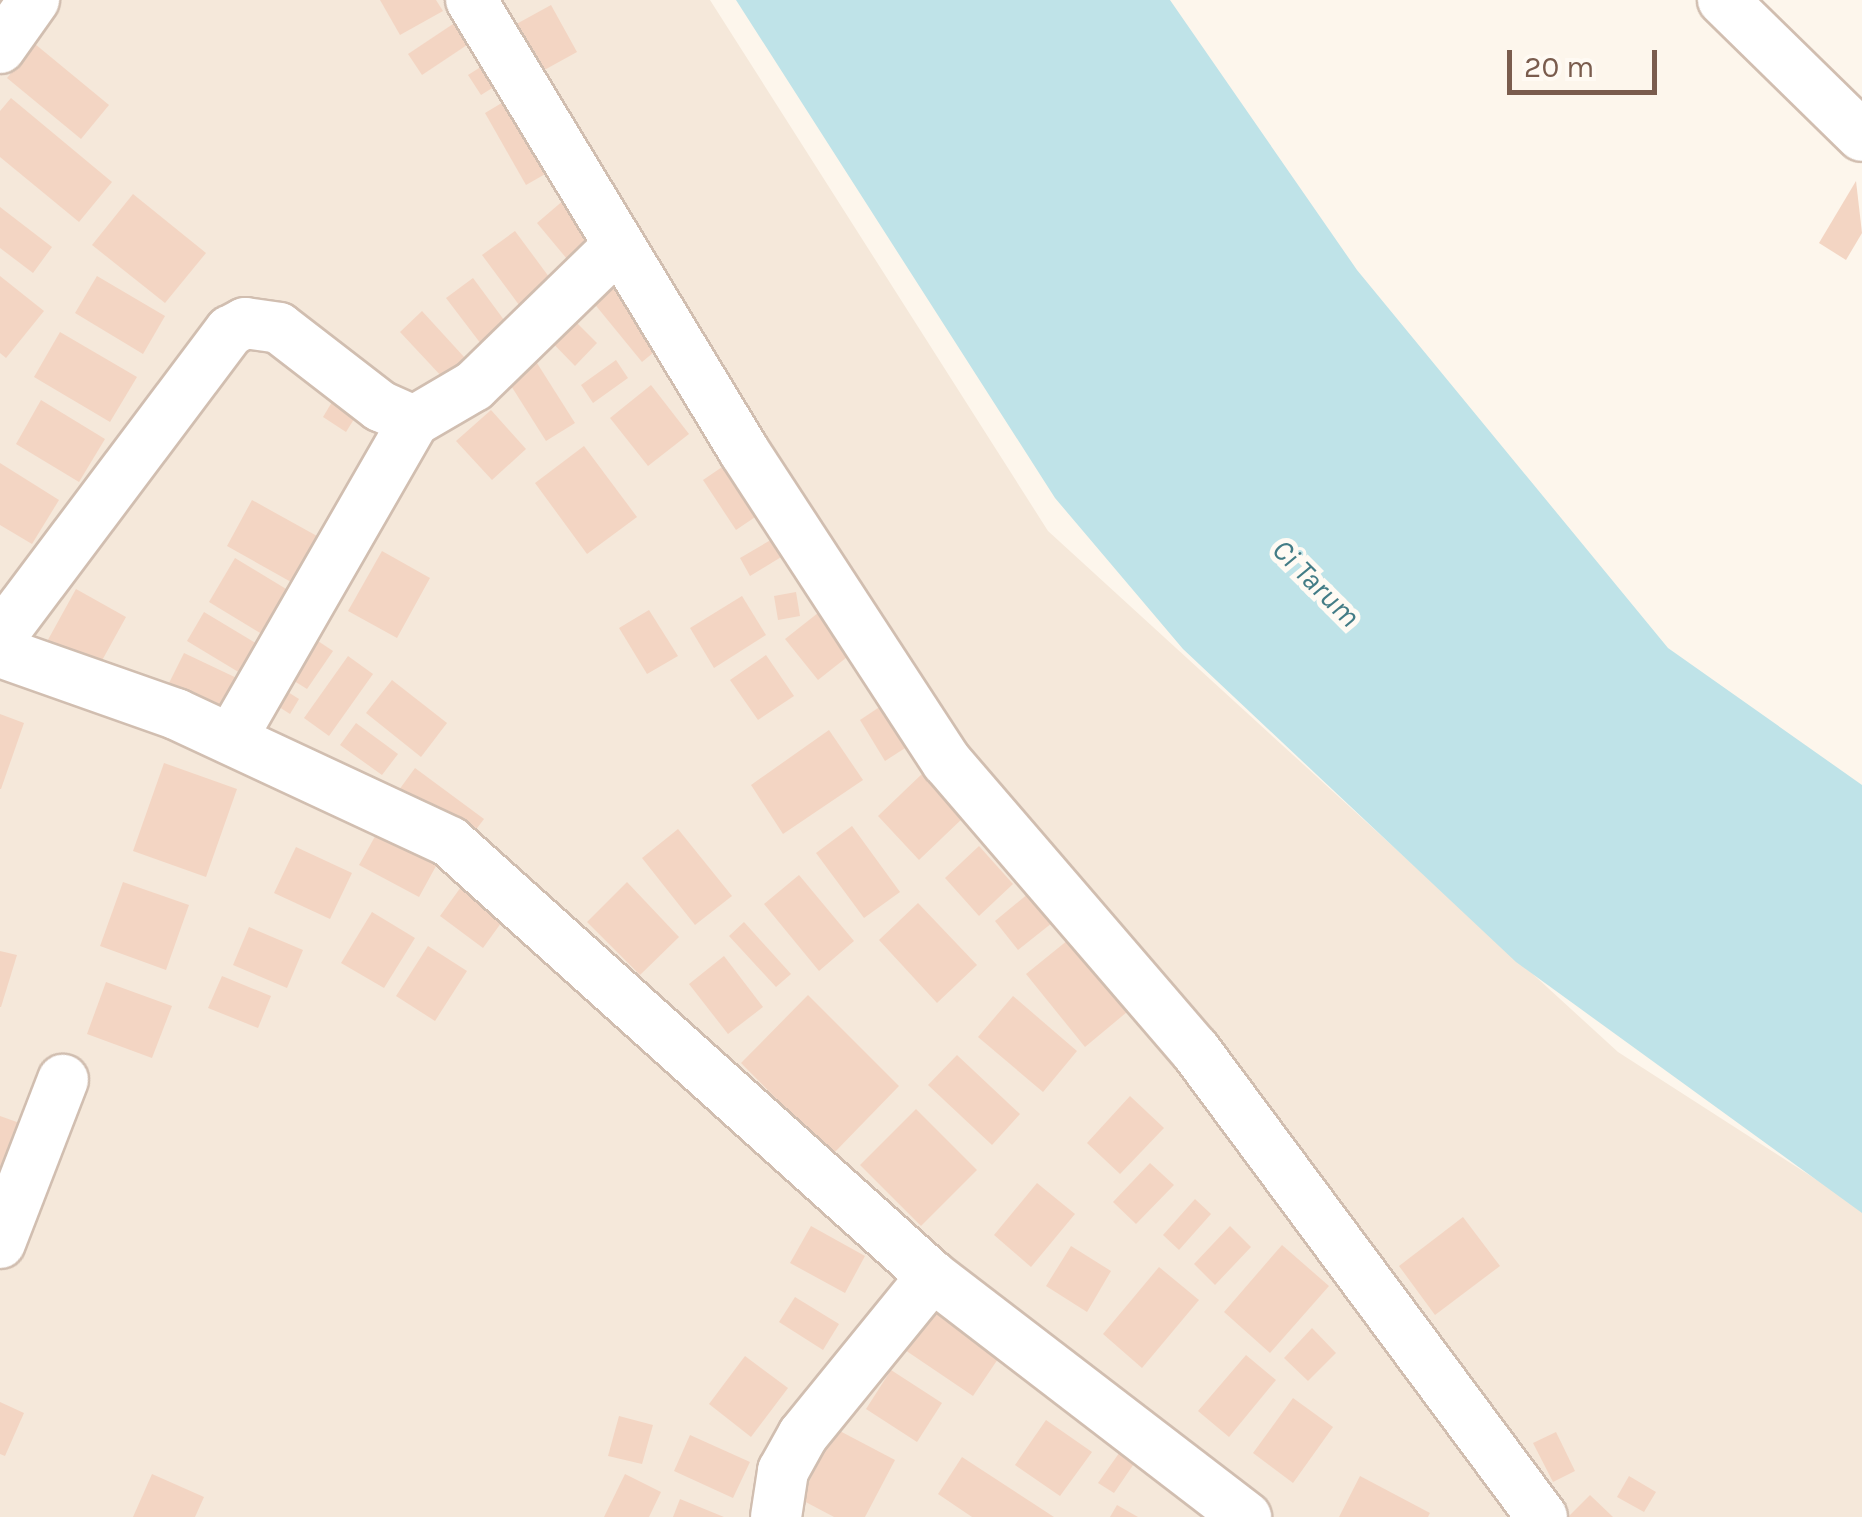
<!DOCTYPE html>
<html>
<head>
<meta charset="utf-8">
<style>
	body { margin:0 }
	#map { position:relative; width:1862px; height:1517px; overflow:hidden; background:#fdf6ec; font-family:Karla,sans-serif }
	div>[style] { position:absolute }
	.residential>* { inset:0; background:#f5e8da }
	.water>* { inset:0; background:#bfe3e8 }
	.building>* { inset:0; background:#f3d5c3 }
	.roads { filter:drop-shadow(2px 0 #d1beb0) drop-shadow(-2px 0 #d1beb0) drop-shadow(0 2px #d1beb0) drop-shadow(0 -2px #d1beb0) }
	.minor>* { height:50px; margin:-25px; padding:0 25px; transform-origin:25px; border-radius:25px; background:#fff }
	span { translate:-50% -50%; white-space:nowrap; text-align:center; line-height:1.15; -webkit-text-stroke:10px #fffaf3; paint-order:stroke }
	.water-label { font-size:30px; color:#437c86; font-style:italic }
	.scale { position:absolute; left:1507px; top:50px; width:150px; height:45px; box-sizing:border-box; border:5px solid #7a5c4d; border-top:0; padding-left:12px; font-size:30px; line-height:35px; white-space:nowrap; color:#7a5c4d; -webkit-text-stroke:8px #fffaf3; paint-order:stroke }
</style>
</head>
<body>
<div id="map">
	<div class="residential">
		<div style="clip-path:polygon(0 0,710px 0,1048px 531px,1618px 1052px,1862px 1209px,1862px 1517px,0 1517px)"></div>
	</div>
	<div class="water">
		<div style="clip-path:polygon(736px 0,1170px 0,1357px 270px,1668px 648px,1862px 785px,1862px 1213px,1516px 962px,1183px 649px,1055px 498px)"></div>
	</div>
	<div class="building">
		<div style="clip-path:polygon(380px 0,436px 0,443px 11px,400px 35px)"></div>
		<div style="clip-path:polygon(551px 5px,577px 52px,537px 74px,511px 27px)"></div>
		<div style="clip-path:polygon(456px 22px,470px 43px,422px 75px,408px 54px)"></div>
		<div style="clip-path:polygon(35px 44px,109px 105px,81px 139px,7px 78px)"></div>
		<div style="clip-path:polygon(498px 56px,510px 77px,481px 95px,468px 75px)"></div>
		<div style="clip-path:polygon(520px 92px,561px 165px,526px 185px,485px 113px)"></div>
		<div style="clip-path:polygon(11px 98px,112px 182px,79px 222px,0 157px,0 111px)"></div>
		<div style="clip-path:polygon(1856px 181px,1862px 233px,1846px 260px,1819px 243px)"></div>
		<div style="clip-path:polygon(572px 193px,607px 235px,572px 265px,537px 223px)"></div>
		<div style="clip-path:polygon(133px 194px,206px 253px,165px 303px,92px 245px)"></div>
		<div style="clip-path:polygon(0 207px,52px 247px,33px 273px,0 248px)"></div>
		<div style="clip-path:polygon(515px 231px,555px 285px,522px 309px,482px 255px)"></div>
		<div style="clip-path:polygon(618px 273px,671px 338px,642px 362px,588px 296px)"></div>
		<div style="clip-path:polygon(0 276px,44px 311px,6px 358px,0 353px)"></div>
		<div style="clip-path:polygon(97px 276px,165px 316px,143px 354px,75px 313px)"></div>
		<div style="clip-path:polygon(473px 278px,507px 324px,481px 344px,446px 298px)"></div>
		<div style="clip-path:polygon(561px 307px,597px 343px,575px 366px,539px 329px)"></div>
		<div style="clip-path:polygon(422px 311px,465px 358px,443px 378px,400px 332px)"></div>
		<div style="clip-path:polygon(60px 332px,137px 377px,110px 422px,34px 377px)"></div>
		<div style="clip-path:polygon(530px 352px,575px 423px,546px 441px,501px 370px)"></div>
		<div style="clip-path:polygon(616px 360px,628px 378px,593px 403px,581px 385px)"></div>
		<div style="clip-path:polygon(651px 385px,689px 434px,648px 466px,610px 418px)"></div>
		<div style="clip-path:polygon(338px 392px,361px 408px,346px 432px,323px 417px)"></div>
		<div style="clip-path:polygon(41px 400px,105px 439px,79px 482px,16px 444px)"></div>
		<div style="clip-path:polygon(491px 410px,526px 449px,492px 480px,456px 441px)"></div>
		<div style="clip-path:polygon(584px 446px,637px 517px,587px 554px,535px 483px)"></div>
		<div style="clip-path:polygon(731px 461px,764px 511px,736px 530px,703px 480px)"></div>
		<div style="clip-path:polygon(0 463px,59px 500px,32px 544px,0 525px)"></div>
		<div style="clip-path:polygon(252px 500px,326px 541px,300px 587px,227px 546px)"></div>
		<div style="clip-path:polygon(781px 534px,791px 551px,750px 576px,740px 558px)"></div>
		<div style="clip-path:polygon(382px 551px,430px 578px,397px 638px,348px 611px)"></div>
		<div style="clip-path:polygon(235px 558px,301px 598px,275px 642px,209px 602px)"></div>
		<div style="clip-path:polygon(76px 589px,126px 617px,94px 675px,44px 647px)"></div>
		<div style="clip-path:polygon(796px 592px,800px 616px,778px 620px,774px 596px)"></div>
		<div style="clip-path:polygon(742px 596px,766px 635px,714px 668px,690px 628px)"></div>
		<div style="clip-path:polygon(823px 609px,856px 650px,818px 680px,785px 639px)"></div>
		<div style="clip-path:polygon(649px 610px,678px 656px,647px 674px,619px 628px)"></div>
		<div style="clip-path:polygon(204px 612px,267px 650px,250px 679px,187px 641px)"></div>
		<div style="clip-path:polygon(309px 635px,333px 651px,307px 689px,283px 674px)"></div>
		<div style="clip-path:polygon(184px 653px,243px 681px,224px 720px,165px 691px)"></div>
		<div style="clip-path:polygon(766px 655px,794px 696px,758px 720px,730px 680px)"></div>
		<div style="clip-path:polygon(348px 656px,373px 674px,329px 736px,304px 718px)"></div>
		<div style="clip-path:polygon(392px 680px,447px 723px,421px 757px,366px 713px)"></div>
		<div style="clip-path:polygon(272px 682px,299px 699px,290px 714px,262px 696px)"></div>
		<div style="clip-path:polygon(890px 700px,916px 741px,885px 761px,860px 720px)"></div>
		<div style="clip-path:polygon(0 714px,24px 723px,1px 789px,0 789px)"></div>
		<div style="clip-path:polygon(356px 723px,398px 754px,382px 775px,340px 745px)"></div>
		<div style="clip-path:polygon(829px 730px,863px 780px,783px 834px,751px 785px)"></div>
		<div style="clip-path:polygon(164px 763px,237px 789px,206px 877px,133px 851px)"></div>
		<div style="clip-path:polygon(415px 768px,484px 819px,465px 844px,396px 794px)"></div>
		<div style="clip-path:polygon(924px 772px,965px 816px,919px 860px,878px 816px)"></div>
		<div style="clip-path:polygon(382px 824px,441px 857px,419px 897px,359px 865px)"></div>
		<div style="clip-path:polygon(852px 826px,900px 892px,864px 918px,816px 853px)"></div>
		<div style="clip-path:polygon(678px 829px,732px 896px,695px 925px,642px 858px)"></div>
		<div style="clip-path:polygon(979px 846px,1013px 884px,979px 916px,945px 878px)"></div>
		<div style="clip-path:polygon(296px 847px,352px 873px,330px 919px,274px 893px)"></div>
		<div style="clip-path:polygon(799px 875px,854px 941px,819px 971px,764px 904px)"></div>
		<div style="clip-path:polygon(466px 880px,509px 912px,483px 948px,440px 916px)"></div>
		<div style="clip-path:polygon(123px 882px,189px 905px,166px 970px,100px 946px)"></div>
		<div style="clip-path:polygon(627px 882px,679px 937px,640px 975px,587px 922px)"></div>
		<div style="clip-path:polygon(1029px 893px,1052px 923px,1018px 950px,995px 921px)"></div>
		<div style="clip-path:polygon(918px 903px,977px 965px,937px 1003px,879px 940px)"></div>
		<div style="clip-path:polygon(372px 912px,415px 938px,384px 988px,341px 963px)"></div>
		<div style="clip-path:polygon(744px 922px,791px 974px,776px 987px,729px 936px)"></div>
		<div style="clip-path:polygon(249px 927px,303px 950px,287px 988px,233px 965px)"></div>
		<div style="clip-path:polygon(1068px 940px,1127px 1012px,1085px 1047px,1026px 974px)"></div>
		<div style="clip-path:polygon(428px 946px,467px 971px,435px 1021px,396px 996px)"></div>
		<div style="clip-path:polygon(0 951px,17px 955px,1px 1007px,0 1007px)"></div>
		<div style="clip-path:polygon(724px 956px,763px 1007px,728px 1034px,689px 984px)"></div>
		<div style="clip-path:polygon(222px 976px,271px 996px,258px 1028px,208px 1008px)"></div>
		<div style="clip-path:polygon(106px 982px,172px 1006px,152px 1058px,87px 1034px)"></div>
		<div style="clip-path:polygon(808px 995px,899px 1086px,832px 1155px,741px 1063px)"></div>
		<div style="clip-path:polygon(1013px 996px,1077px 1051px,1043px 1092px,978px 1037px)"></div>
		<div style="clip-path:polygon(957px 1055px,1020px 1114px,992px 1145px,928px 1085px)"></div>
		<div style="clip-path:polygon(1130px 1096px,1164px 1128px,1120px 1174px,1087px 1143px)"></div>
		<div style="clip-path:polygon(916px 1109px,977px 1170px,921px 1226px,860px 1165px)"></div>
		<div style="clip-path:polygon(0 1116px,28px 1126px,11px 1177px,0 1173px)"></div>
		<div style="clip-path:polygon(1150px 1163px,1174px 1185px,1136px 1224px,1113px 1202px)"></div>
		<div style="clip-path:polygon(1037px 1183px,1075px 1214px,1031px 1267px,994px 1235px)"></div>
		<div style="clip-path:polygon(1195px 1199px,1211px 1214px,1179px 1250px,1163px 1235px)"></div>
		<div style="clip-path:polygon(1463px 1217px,1500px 1266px,1435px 1315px,1399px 1266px)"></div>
		<div style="clip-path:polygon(811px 1226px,865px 1256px,845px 1293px,790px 1263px)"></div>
		<div style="clip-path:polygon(1230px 1226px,1251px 1247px,1215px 1285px,1194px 1264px)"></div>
		<div style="clip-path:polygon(1282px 1245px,1329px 1286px,1270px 1353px,1224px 1312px)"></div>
		<div style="clip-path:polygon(1071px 1246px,1111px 1271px,1087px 1312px,1046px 1286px)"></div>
		<div style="clip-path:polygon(1159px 1267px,1199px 1300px,1142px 1368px,1103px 1334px)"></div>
		<div style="clip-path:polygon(795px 1297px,839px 1324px,823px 1350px,779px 1322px)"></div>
		<div style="clip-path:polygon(935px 1307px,1002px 1353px,973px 1396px,905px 1350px)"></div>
		<div style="clip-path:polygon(1312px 1328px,1336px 1353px,1308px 1381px,1284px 1358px)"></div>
		<div style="clip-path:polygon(1246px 1355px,1276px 1380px,1229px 1437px,1198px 1411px)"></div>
		<div style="clip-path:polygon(745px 1356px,788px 1388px,751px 1437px,709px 1404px)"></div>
		<div style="clip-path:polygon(891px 1370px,942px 1403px,917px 1442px,866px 1409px)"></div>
		<div style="clip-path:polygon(1293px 1398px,1333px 1427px,1293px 1483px,1253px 1453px)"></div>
		<div style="clip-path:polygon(0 1402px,24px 1413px,5px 1456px,0 1454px)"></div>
		<div style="clip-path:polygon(619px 1416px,653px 1425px,642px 1464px,608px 1456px)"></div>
		<div style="clip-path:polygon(1046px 1420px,1092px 1452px,1060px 1496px,1015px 1465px)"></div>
		<div style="clip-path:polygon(836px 1429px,895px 1460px,865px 1517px,834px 1517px,800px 1499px)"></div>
		<div style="clip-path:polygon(1556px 1432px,1575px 1471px,1553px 1482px,1533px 1443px)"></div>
		<div style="clip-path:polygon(690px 1435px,750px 1462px,733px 1498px,674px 1471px)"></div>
		<div style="clip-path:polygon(1129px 1439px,1144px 1449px,1114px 1493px,1098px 1483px)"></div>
		<div style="clip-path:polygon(962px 1457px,1054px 1517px,972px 1517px,938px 1494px)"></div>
		<div style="clip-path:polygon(152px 1474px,204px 1497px,195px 1517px,133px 1517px)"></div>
		<div style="clip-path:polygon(625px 1474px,661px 1492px,649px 1517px,604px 1517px)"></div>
		<div style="clip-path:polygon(1360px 1476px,1430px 1513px,1428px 1517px,1339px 1517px)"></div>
		<div style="clip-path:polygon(1629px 1476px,1656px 1492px,1644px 1512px,1617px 1497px)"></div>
		<div style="clip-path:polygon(1590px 1495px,1613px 1517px,1568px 1517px)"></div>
		<div style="clip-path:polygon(680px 1499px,724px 1517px,673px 1517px)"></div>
		<div style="clip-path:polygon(1117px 1505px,1138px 1517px,1110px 1517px)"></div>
	</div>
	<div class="roads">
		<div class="minor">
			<div style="left:471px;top:0;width:527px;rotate:58.81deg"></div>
			<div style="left:744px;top:451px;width:371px;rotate:56.9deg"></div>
			<div style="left:947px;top:762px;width:380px;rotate:49.3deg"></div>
			<div style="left:1195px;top:1050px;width:582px;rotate:53.39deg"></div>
			<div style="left:1723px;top:0;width:194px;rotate:44.4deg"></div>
			<div style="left:0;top:48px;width:59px;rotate:-54.7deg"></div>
			<div style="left:0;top:637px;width:383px;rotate:-53.1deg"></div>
			<div style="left:230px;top:331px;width:17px;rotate:-28deg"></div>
			<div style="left:245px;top:323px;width:34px;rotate:8deg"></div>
			<div style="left:279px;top:328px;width:128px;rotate:37.7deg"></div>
			<div style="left:380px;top:406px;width:37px;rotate:24deg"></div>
			<div style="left:414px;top:421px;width:69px;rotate:-30.3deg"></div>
			<div style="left:474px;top:386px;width:201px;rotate:-44.2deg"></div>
			<div style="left:0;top:652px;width:187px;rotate:19.4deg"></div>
			<div style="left:176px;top:714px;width:302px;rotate:25deg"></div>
			<div style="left:450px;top:842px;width:649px;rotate:42deg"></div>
			<div style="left:932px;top:1276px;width:396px;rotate:37.5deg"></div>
			<div style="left:231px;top:739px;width:367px;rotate:-60.1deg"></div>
			<div style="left:0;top:1243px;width:175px;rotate:-68.9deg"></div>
			<div style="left:776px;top:1517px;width:47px;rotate:-81.3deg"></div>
			<div style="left:783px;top:1471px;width:41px;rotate:-60.9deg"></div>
			<div style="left:803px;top:1435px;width:205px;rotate:-50.9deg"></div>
		</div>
	</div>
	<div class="water-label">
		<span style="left:1316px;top:583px;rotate:45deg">Ci Tarum</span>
	</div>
	<div class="scale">20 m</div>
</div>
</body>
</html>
